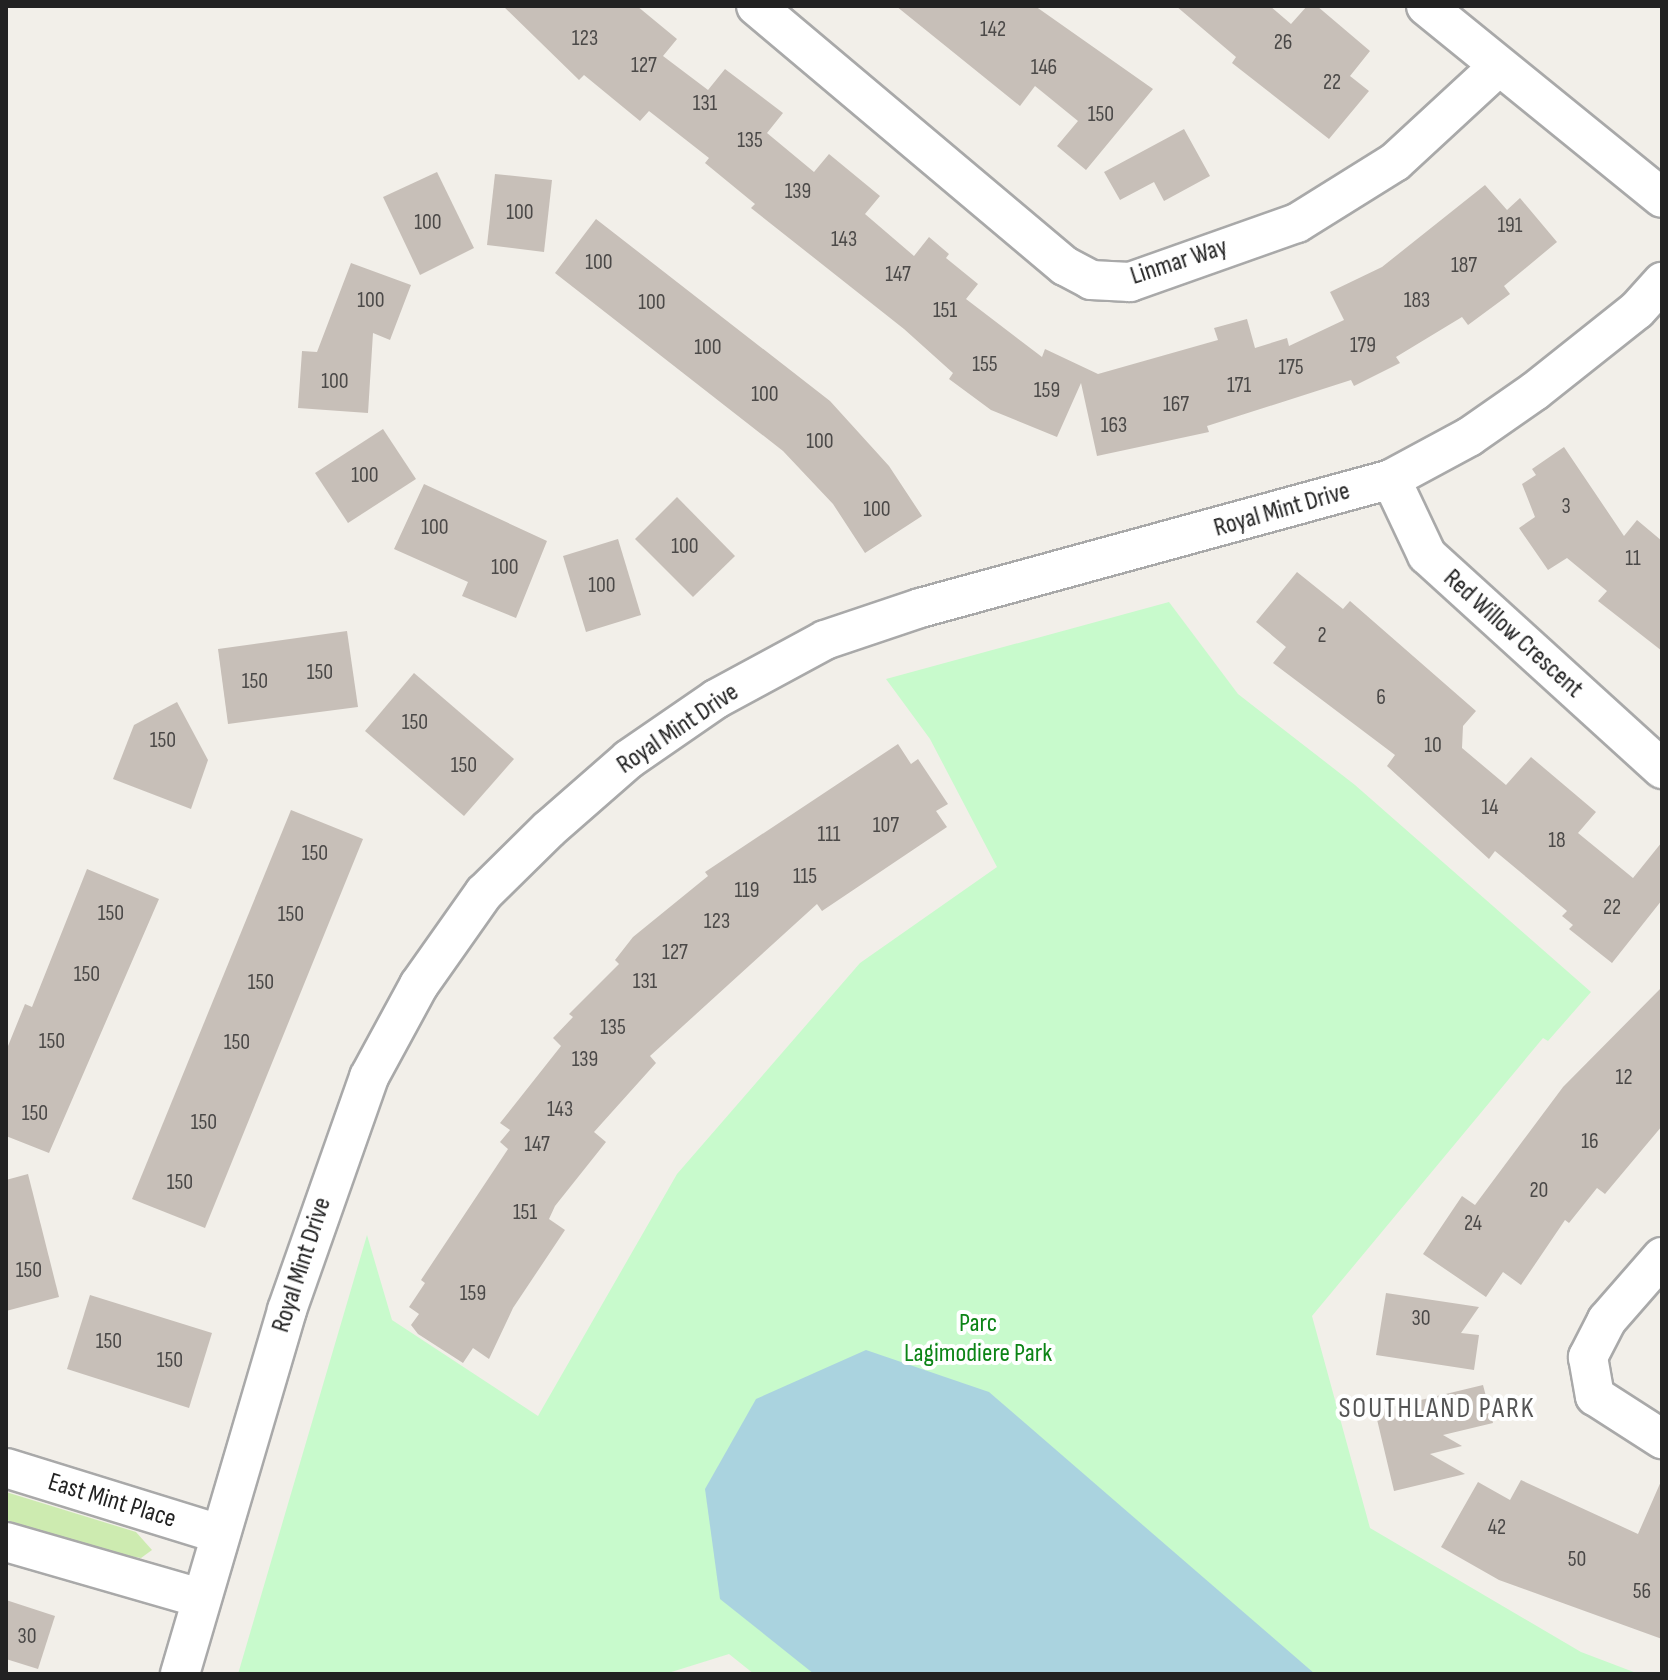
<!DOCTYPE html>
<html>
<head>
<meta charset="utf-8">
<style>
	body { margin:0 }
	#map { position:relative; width:1668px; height:1680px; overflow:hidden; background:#f2efe9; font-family:"Sofia Sans Condensed",sans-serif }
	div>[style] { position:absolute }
	.grass>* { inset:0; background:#cdebb0 }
	.park>* { inset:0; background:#c8facc }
	.water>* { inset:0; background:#aad3df }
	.building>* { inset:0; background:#c7bfb8 }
	.roads { filter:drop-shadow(2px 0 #a9a9a9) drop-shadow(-2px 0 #a9a9a9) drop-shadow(0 2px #a9a9a9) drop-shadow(0 -2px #a9a9a9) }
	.street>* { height:38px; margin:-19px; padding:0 19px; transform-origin:19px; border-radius:19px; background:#fff }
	span { translate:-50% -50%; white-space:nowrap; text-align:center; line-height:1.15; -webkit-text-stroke:8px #fff; paint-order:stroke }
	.number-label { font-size:22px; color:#4b4948 }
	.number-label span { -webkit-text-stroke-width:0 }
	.street-label { font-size:26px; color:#222 }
	.park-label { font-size:26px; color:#0c8416 }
	.neighbourhood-label { font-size:28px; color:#555; letter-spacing:2px }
	.frame { position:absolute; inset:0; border:8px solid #222; pointer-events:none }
</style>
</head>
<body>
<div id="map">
	<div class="grass">
		<div style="clip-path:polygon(6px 1492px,136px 1532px,152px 1550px,141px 1558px,122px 1555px,6px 1520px)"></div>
	</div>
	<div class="park">
		<div style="clip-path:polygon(1169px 602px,1238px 694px,1355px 785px,1591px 992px,1548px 1041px,1543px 1038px,1312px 1316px,1370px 1528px,1581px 1652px,1639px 1674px,754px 1674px,729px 1654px,665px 1674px,238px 1674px,367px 1235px,392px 1320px,538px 1416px,677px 1174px,860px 963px,997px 867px,930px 739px,886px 679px)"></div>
	</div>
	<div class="water">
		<div style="clip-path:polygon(866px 1350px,989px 1392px,1315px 1674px,814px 1674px,720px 1599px,705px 1489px,756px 1399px)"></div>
	</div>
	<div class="building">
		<div style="clip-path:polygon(503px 6px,637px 6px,677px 39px,663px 56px,708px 90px,725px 69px,783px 113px,767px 133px,814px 172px,829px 154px,880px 196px,865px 214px,914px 256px,929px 237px,949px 254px,946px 258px,978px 284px,966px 299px,1042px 357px,1045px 349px,1098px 374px,1218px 340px,1214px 328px,1247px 319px,1255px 348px,1287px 338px,1289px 346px,1344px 320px,1330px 292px,1382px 267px,1485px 185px,1507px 210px,1520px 198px,1557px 242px,1504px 286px,1510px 294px,1468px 325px,1462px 317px,1396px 357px,1400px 363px,1354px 386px,1351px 380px,1207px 426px,1209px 432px,1097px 456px,1081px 383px,1057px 437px,991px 410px,949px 379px,953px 373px,904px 329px,751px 208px,755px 204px,705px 163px,709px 158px,649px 111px,640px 121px,584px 75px,579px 80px)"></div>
		<div style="clip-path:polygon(896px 6px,1035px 6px,1153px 89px,1086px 170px,1057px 146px,1078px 121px,1035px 86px,1020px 106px)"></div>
		<div style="clip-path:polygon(1176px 6px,1270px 6px,1291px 24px,1307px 6px,1317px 6px,1370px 51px,1350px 76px,1369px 91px,1329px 139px,1232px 63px,1236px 57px)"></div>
		<div style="clip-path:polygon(1184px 129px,1210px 176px,1164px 201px,1154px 182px,1120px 200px,1104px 172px)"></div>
		<div style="clip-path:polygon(437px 172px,474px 248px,420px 275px,383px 197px)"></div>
		<div style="clip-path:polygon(495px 174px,552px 180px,544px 252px,487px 245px)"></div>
		<div style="clip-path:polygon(596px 219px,830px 401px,889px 466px,922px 516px,865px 553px,833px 504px,783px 451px,555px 273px)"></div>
		<div style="clip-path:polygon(351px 263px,411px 285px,390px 340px,373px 333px,368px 413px,298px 408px,302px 351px,317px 352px)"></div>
		<div style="clip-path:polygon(383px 429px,416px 479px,348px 523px,315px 473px)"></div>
		<div style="clip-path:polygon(1564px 447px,1624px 536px,1637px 520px,1662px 541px,1662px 651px,1598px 601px,1607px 591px,1567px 558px,1548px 570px,1519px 528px,1535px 517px,1522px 484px,1536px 475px,1532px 469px)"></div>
		<div style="clip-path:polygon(424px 484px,547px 541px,516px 618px,462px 596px,468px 582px,394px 549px)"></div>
		<div style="clip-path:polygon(677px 497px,735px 556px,693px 597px,635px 539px)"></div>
		<div style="clip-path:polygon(618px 539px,641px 615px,586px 632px,563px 556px)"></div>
		<div style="clip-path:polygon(1297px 572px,1343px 609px,1350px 601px,1476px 711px,1463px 726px,1462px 748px,1506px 785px,1531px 757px,1596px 812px,1578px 833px,1633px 878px,1662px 842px,1662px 900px,1612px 963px,1569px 929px,1573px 925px,1562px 916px,1567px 911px,1495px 851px,1489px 859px,1387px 766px,1395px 755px,1273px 663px,1286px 647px,1256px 622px)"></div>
		<div style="clip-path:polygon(347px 631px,358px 707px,228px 724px,218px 649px)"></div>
		<div style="clip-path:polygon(414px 673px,514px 759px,464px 816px,365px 731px)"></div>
		<div style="clip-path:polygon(177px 702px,208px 760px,191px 809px,113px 779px,134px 725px)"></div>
		<div style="clip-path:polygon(898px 744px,911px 764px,918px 759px,948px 804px,936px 811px,947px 827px,822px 911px,817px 904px,650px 1056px,656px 1063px,594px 1132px,606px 1142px,555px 1206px,549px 1219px,565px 1230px,513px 1308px,489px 1359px,473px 1348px,463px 1363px,418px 1334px,411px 1325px,419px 1314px,409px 1307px,425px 1283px,421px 1280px,508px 1149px,500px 1142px,510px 1130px,500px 1123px,561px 1046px,553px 1038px,573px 1017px,569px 1014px,619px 964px,615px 960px,633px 937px,708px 876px,705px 872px)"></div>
		<div style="clip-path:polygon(291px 810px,363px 839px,205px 1228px,132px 1199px)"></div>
		<div style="clip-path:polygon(87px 869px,159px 899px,49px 1153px,6px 1136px,6px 1051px,25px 1004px,32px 1007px)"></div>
		<div style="clip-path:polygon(1662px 987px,1662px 1126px,1605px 1194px,1597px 1188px,1569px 1223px,1565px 1220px,1521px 1285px,1503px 1272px,1486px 1297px,1423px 1254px,1462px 1196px,1475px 1205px,1563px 1087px)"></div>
		<div style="clip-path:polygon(28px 1174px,59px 1297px,6px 1311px,6px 1180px)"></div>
		<div style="clip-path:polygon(1386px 1293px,1479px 1307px,1461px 1333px,1479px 1335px,1474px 1370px,1376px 1355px)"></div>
		<div style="clip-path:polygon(90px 1295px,212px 1333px,189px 1408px,67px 1369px)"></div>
		<div style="clip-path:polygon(1483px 1385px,1493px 1423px,1443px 1435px,1462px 1446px,1430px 1454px,1465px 1474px,1394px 1491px,1375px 1411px)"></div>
		<div style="clip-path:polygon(1662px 1479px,1662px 1639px,1499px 1580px,1441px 1547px,1478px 1482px,1510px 1500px,1521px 1480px,1638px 1534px)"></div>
		<div style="clip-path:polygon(6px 1600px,55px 1616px,38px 1669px,6px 1659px)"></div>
	</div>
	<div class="roads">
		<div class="street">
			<div style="left:756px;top:6px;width:404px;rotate:40.1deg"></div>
			<div style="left:1065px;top:266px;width:30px;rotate:28deg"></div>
			<div style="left:1091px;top:280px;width:39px;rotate:3deg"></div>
			<div style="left:1130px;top:282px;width:177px;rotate:-19.5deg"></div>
			<div style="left:1297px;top:223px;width:115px;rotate:-31.9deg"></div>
			<div style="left:1395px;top:162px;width:140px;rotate:-42.7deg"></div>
			<div style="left:1426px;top:6px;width:304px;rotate:39.1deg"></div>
			<div style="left:1391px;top:479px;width:84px;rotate:64.7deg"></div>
			<div style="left:1427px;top:555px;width:318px;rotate:42.3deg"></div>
			<div style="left:1662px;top:1257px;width:84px;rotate:131.1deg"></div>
			<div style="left:1607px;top:1320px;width:42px;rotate:117.2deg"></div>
			<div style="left:1588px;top:1357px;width:40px;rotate:80deg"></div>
			<div style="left:1595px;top:1396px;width:80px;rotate:32.7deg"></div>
			<div style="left:6px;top:1468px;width:223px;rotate:17.2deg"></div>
			<div style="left:6px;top:1542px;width:202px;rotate:16.1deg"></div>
			<div style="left:180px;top:1674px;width:379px;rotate:-73.6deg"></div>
			<div style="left:287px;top:1310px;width:247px;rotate:-70.6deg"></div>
			<div style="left:369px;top:1077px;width:105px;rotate:-61.5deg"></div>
			<div style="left:419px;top:985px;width:113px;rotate:-54.8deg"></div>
			<div style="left:484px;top:893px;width:91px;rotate:-44.6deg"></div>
			<div style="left:549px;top:829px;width:106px;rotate:-41.2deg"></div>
			<div style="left:629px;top:759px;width:106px;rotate:-34.6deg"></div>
			<div style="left:716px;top:699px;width:124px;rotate:-28.4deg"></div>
			<div style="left:825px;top:640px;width:100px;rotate:-18.6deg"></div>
			<div style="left:920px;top:608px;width:488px;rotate:-15.3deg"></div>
			<div style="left:1391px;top:479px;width:89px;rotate:-28.3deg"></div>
			<div style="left:1469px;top:437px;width:80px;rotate:-34.9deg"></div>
			<div style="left:1535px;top:391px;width:130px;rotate:-38.5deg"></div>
			<div style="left:1637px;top:310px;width:38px;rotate:-48deg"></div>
		</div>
	</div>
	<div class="number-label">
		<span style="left:993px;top:30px">142</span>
		<span style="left:585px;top:39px">123</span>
		<span style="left:1283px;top:43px">26</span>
		<span style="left:644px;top:66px">127</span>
		<span style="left:1044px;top:68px">146</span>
		<span style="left:1332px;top:83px">22</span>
		<span style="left:705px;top:104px">131</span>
		<span style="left:1101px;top:115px">150</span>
		<span style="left:750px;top:141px">135</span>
		<span style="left:798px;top:192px">139</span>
		<span style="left:520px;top:213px">100</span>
		<span style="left:428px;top:223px">100</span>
		<span style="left:1510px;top:226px">191</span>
		<span style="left:844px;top:240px">143</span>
		<span style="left:599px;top:263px">100</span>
		<span style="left:1464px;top:266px">187</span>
		<span style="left:898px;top:275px">147</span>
		<span style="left:371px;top:301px">100</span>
		<span style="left:1417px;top:301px">183</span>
		<span style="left:652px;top:303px">100</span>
		<span style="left:945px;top:311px">151</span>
		<span style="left:1363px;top:346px">179</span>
		<span style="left:708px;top:348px">100</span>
		<span style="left:985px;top:365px">155</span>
		<span style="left:1291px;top:368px">175</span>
		<span style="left:335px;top:382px">100</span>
		<span style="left:1239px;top:386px">171</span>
		<span style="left:1047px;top:391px">159</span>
		<span style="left:765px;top:395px">100</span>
		<span style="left:1176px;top:405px">167</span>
		<span style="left:1114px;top:426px">163</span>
		<span style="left:820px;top:442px">100</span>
		<span style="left:365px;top:476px">100</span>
		<span style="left:1566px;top:507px">3</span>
		<span style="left:877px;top:510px">100</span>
		<span style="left:435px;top:528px">100</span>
		<span style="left:685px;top:547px">100</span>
		<span style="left:1633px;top:559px">11</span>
		<span style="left:505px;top:568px">100</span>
		<span style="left:602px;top:586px">100</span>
		<span style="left:1322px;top:636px">2</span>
		<span style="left:320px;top:673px">150</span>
		<span style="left:255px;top:682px">150</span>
		<span style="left:1381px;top:698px">6</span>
		<span style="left:415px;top:723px">150</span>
		<span style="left:163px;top:741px">150</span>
		<span style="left:1433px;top:746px">10</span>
		<span style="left:464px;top:766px">150</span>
		<span style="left:1490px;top:808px">14</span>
		<span style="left:886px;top:826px">107</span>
		<span style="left:829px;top:835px">111</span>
		<span style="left:1557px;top:841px">18</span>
		<span style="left:315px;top:854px">150</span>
		<span style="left:805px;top:877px">115</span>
		<span style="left:747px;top:891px">119</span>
		<span style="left:1612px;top:908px">22</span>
		<span style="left:111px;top:914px">150</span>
		<span style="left:291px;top:915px">150</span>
		<span style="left:717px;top:922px">123</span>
		<span style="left:675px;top:953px">127</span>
		<span style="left:87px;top:975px">150</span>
		<span style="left:645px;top:982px">131</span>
		<span style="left:261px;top:983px">150</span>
		<span style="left:613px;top:1028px">135</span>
		<span style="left:52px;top:1042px">150</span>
		<span style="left:237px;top:1043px">150</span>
		<span style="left:585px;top:1060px">139</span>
		<span style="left:1624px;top:1078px">12</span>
		<span style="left:560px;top:1110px">143</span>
		<span style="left:35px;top:1114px">150</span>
		<span style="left:204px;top:1123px">150</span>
		<span style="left:1590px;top:1142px">16</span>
		<span style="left:537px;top:1145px">147</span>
		<span style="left:180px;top:1183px">150</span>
		<span style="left:1539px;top:1191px">20</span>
		<span style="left:525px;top:1213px">151</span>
		<span style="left:1473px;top:1224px">24</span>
		<span style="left:29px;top:1271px">150</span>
		<span style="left:473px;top:1294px">159</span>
		<span style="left:1421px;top:1319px">30</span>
		<span style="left:109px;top:1342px">150</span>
		<span style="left:170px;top:1361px">150</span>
		<span style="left:1497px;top:1528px">42</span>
		<span style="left:1577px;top:1560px">50</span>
		<span style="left:1642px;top:1592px">56</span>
		<span style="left:27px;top:1637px">30</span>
	</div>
	<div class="street-label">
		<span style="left:1179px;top:262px;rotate:-18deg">Linmar Way</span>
		<span style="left:1282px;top:510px;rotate:-16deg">Royal Mint Drive</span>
		<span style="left:1513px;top:634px;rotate:42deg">Red Willow Crescent</span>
		<span style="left:678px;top:729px;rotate:-34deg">Royal Mint Drive</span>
		<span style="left:302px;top:1265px;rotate:-72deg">Royal Mint Drive</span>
		<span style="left:112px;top:1501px;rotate:17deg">East Mint Place</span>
	</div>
	<div class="park-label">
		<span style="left:978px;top:1339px">Parc<br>Lagimodiere Park</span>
	</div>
	<div class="neighbourhood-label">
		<span style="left:1437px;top:1409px">SOUTHLAND PARK</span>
	</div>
	<div class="frame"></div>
</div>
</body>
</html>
